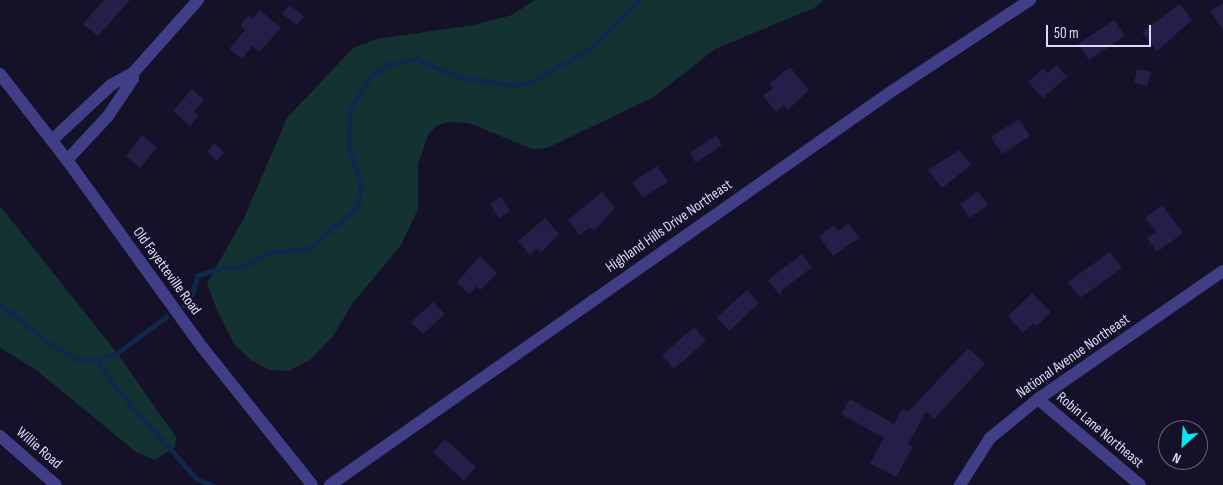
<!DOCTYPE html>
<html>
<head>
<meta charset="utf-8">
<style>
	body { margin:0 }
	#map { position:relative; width:1223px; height:485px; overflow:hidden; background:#151128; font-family:"Sofia Sans Condensed",sans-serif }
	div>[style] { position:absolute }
	.green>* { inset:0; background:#143231 }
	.stream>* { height:4.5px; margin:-2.25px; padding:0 2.25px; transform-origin:2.25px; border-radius:2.25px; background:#11284d }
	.building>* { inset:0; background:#261e49 }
	.minor>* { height:12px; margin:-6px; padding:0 6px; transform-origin:6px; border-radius:6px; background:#403e86 }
	.tertiary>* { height:12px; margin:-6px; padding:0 6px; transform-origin:6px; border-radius:6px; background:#403e86 }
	span { translate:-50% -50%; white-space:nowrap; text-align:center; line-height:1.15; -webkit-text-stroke:4.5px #151128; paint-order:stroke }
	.street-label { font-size:15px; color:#dedafe }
	.north { position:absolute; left:1158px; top:420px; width:50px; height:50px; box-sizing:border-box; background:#151128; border:1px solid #65617e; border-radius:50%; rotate:206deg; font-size:14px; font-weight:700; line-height:20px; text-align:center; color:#dedafe }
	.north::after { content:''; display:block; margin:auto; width:18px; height:22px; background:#0de2f6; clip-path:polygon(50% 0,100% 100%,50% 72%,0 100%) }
	.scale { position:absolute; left:1046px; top:25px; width:105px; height:22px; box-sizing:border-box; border:2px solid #dedafe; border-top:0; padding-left:6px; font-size:15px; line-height:18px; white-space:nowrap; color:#dedafe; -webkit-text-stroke:4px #151128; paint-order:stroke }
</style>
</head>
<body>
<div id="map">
	<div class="green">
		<div style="clip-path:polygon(535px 0,824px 0,814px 8px,715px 49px,654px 97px,547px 148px,532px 149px,469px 123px,448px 122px,436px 126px,428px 135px,418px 164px,418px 209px,401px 245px,352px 304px,334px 335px,311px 359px,289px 371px,270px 370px,251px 360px,235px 345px,218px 313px,207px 283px,243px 220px,287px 118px,353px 48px,376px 39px,474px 25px,512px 15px)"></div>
		<div style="clip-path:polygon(0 206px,117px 353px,176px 437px,175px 447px,155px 460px,136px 452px,35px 369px,0 348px)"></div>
	</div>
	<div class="stream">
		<div style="left:0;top:304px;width:61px;rotate:38.4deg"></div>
		<div style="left:48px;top:342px;width:35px;rotate:31deg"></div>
		<div style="left:78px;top:360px;width:19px"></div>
		<div style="left:97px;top:360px;width:21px;rotate:-19deg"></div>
		<div style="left:117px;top:353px;width:61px;rotate:-36.3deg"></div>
		<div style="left:183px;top:306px;width:15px;rotate:-53deg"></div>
		<div style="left:192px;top:294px;width:19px;rotate:-74deg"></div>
		<div style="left:197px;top:276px;width:28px;rotate:-19deg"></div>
		<div style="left:223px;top:267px;width:18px;rotate:3deg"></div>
		<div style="left:241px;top:268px;width:33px;rotate:-29deg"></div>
		<div style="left:270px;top:252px;width:39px;rotate:-4deg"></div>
		<div style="left:309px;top:249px;width:58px;rotate:-40.8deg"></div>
		<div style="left:353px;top:211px;width:9px;rotate:-54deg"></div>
		<div style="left:358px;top:204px;width:18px;rotate:-81deg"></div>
		<div style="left:361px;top:186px;width:42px;rotate:-108deg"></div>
		<div style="left:348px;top:146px;width:36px;rotate:-87deg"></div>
		<div style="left:350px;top:110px;width:39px;rotate:-59deg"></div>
		<div style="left:370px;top:77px;width:21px;rotate:-35deg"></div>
		<div style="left:387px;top:65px;width:30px;rotate:-12deg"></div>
		<div style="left:416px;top:59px;width:51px;rotate:22deg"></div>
		<div style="left:463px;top:78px;width:50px;rotate:8deg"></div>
		<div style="left:513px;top:85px;width:19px;rotate:-9deg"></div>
		<div style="left:532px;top:82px;width:69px;rotate:-30.3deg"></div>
		<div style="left:592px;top:47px;width:66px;rotate:-45deg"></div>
		<div style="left:97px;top:360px;width:34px;rotate:56deg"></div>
		<div style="left:116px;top:388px;width:122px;rotate:48.3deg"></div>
		<div style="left:197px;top:479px;width:17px;rotate:21deg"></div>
	</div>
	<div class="building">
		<div style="clip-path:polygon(104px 0,130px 0,98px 36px,83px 24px)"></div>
		<div style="clip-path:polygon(1223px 3px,1223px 30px,1210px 11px)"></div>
		<div style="clip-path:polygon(1180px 4px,1192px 20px,1157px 51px,1142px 32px)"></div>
		<div style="clip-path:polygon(289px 5px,304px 16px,297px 25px,282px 14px)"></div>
		<div style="clip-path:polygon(260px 10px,281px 28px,259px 52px,252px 46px,242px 59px,229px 49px,245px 30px,240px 25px,249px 15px,253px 18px)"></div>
		<div style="clip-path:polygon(1114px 20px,1125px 36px,1089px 60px,1078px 44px)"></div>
		<div style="clip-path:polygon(1057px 65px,1067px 77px,1043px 98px,1028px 82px,1043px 69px,1047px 73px)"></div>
		<div style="clip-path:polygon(790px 67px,809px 90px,788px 110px,784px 105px,776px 112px,763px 96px,773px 88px,769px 84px)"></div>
		<div style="clip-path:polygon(1137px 69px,1151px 72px,1147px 86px,1134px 83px)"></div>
		<div style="clip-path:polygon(192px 89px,204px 100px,194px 112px,199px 116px,190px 126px,173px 111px)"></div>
		<div style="clip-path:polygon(1019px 119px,1030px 136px,1002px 154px,991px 137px)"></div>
		<div style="clip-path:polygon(142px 135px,157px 147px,140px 168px,126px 156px)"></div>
		<div style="clip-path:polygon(716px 135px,722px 145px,696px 163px,690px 153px)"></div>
		<div style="clip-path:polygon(214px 143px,224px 152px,217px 161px,207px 152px)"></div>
		<div style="clip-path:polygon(959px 150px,971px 165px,942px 188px,928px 170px)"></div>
		<div style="clip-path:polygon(657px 166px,668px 182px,643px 198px,632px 182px)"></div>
		<div style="clip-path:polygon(978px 191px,988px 205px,970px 218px,960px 204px)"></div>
		<div style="clip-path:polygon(602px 192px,615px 208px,594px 231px,590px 227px,580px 235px,568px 220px)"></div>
		<div style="clip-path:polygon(501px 197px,510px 211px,499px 218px,490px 204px)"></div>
		<div style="clip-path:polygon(1162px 205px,1183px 233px,1157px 252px,1147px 238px,1156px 232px,1145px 218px)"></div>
		<div style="clip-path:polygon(545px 218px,559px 234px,541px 253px,537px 249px,530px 255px,518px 241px)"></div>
		<div style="clip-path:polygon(849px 223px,859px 238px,833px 256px,819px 236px,834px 225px,838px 231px)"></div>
		<div style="clip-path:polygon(1110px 252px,1122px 268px,1080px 298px,1068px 282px)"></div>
		<div style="clip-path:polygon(802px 254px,812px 267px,781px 291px,781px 297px,768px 280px)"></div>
		<div style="clip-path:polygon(480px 256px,497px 273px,480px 290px,477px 286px,469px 294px,457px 282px)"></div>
		<div style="clip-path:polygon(747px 290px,759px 303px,729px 331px,717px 317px)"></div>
		<div style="clip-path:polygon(1032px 293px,1051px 312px,1037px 326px,1033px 323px,1023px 333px,1008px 316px)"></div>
		<div style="clip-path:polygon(433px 302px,445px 314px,423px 334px,411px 322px)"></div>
		<div style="clip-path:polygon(694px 327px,706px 341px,674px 369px,662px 355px)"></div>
		<div style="clip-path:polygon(968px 348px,985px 364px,934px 419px,926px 412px,908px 444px,913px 447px,896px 477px,870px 463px,884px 438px,841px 414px,850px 399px,894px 424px,902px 409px,908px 412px)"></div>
		<div style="clip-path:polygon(445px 439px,476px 467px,464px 481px,433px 452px)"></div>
	</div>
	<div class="minor">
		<div style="left:52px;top:140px;width:81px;rotate:-43deg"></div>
		<div style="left:111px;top:85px;width:25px;rotate:-29deg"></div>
		<div style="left:133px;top:73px;width:98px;rotate:-48.3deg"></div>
		<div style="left:67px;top:160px;width:60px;rotate:-47deg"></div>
		<div style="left:108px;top:116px;width:45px;rotate:-56deg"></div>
		<div style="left:133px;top:79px;width:6px;rotate:-90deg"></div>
		<div style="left:1038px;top:399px;width:133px;rotate:40.1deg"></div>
		<div style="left:0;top:436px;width:74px;rotate:41.2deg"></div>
		<div style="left:330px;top:485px;width:690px;rotate:-35.03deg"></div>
		<div style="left:895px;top:89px;width:162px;rotate:-33.4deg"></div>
		<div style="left:960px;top:485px;width:56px;rotate:-57.4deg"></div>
		<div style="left:990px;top:438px;width:62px;rotate:-39.1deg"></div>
		<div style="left:1038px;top:399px;width:225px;rotate:-34.7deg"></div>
	</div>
	<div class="tertiary">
		<div style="left:0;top:74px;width:109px;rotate:52.1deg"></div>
		<div style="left:67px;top:160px;width:231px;rotate:54.2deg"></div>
		<div style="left:202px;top:347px;width:176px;rotate:51.4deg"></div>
	</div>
	<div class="street-label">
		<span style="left:669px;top:226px;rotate:-35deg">Highland Hills Drive Northeast</span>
		<span style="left:167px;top:271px;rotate:54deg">Old Fayetteville Road</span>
		<span style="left:1073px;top:356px;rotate:-35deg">National Avenue Northeast</span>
		<span style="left:1100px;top:430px;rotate:40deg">Robin Lane Northeast</span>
		<span style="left:39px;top:448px;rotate:41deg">Willie Road</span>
	</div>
	<div class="north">N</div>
	<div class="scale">50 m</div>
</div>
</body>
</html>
